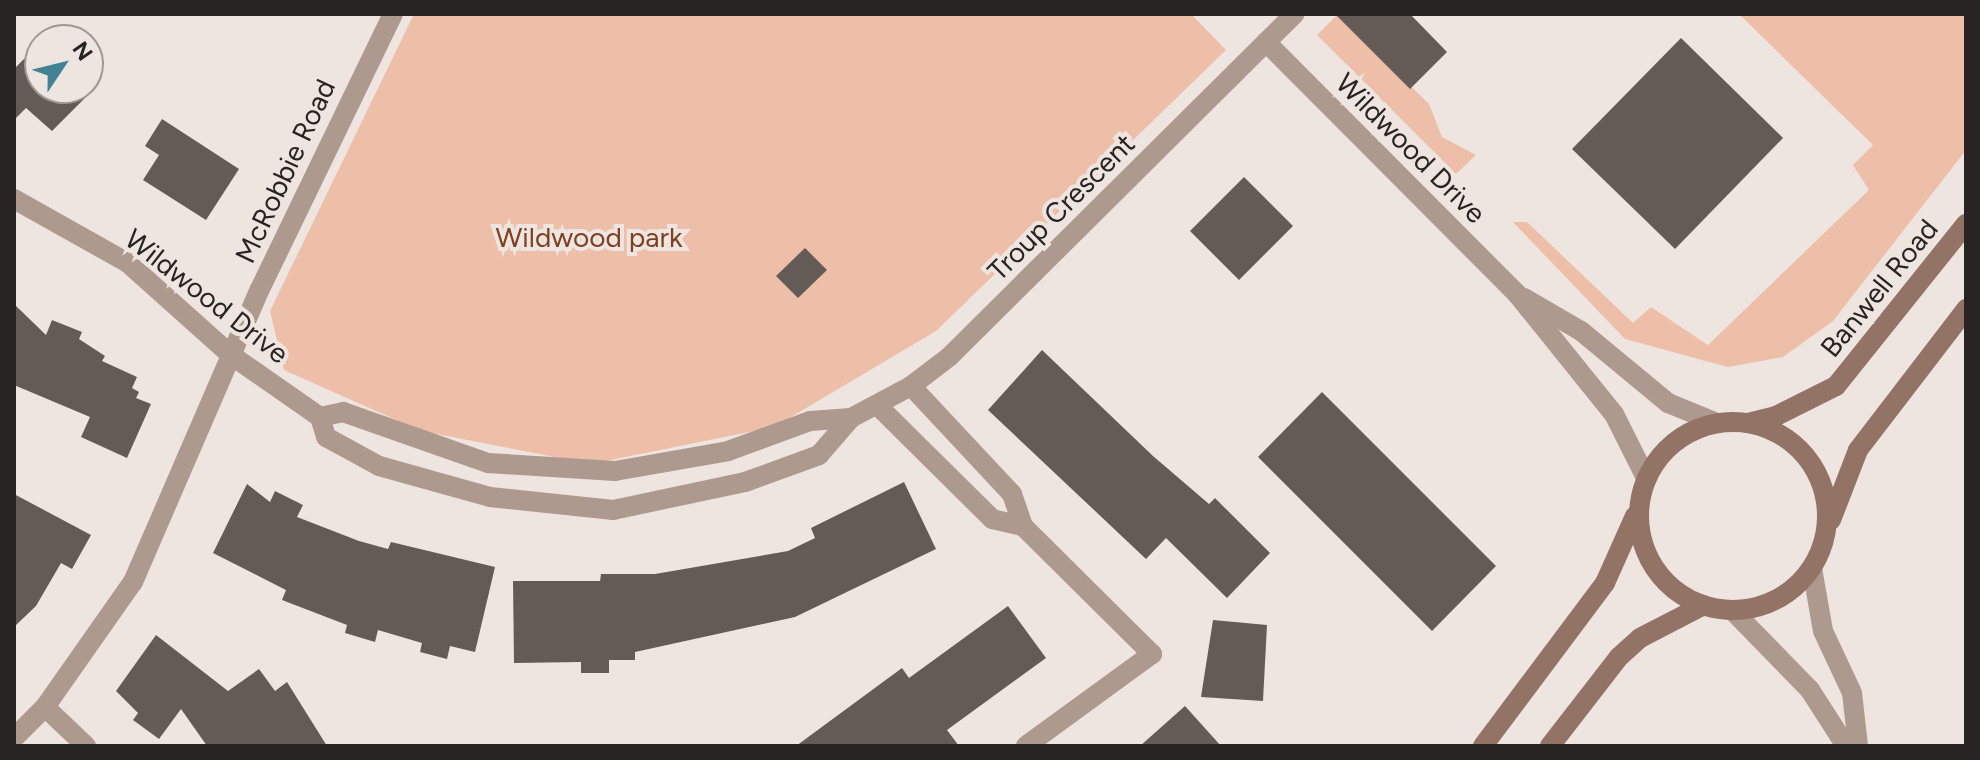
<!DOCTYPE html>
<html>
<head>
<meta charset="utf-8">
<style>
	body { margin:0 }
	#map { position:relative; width:1980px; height:760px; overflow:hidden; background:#efe5e0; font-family:Figtree,sans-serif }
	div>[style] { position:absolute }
	.green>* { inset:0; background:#edbea8 }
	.building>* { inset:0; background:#645b57 }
	.street>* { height:20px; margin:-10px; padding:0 10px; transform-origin:10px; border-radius:10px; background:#ae998f }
	.secondary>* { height:20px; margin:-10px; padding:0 10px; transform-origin:10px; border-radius:10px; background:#927365 }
	.secondary>.ring { margin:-10px; padding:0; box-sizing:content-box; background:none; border:20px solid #927365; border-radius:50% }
	span { translate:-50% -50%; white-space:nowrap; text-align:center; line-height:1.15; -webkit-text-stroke:8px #efe5e0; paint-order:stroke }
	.street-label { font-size:28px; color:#282423 }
	.park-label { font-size:28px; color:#7e4121 }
	.frame { position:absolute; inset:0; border:16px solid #282423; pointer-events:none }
	.north { position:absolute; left:24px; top:24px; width:80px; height:80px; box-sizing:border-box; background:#efe5e0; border:2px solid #9f9894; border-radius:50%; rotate:55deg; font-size:22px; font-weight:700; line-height:32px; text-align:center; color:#282423 }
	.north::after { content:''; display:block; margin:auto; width:28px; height:36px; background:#418294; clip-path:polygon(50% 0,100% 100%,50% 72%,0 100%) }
</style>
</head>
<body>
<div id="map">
	<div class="green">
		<div style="clip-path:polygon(414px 14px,1191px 14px,1226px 50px,936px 331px,774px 427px,591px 464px,421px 431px,284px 370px,270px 311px)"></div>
		<div style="clip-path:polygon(1338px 14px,1429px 104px,1442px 137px,1476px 155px,1456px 174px,1317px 35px)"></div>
		<div style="clip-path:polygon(1739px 14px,1966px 14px,1966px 150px,1833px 321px,1783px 357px,1728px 367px,1625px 339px,1513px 222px,1527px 222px,1633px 323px,1651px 307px,1708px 345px,1869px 190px,1853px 165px,1873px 145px)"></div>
	</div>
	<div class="building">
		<div style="clip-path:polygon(1335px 14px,1410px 14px,1447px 52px,1410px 89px)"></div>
		<div style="clip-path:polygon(1681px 38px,1783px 138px,1675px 249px,1572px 149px)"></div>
		<div style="clip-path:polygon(40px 43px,40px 88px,95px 88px,52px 131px,26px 108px,14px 120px,14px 69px)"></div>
		<div style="clip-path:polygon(162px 119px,239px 169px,206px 220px,143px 180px,159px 155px,145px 146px)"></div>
		<div style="clip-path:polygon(1244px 177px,1293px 226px,1239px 280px,1190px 231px)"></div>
		<div style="clip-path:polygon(805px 248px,827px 270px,798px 298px,776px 276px)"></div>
		<div style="clip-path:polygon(14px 304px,46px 335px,52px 320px,82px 332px,79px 339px,105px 356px,102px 361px,137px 377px,132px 388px,139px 392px,136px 398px,151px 404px,127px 458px,81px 437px,90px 417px,14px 385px)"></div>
		<div style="clip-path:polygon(1042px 350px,1153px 456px,1209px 504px,1215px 498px,1270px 553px,1227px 598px,1166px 538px,1146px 559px,988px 410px)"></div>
		<div style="clip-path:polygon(1322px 392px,1496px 566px,1432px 631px,1258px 457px)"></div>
		<div style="clip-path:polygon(904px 482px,936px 549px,795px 617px,635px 652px,635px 660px,609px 660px,609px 673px,581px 673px,581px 662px,514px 663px,513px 581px,600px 581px,601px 574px,655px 574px,788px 551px,815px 538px,811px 528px)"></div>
		<div style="clip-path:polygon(247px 484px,270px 502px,275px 491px,303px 505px,297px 517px,359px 541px,388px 549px,391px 542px,495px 567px,475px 652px,450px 646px,447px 659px,420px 652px,422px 643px,378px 630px,375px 642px,345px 633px,347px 625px,282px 600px,286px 590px,213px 553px)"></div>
		<div style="clip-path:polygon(14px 494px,91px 535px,72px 569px,61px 563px,36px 606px,14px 627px)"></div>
		<div style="clip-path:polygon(1008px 606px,1046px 658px,947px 730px,959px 746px,796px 746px,902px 668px,909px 678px)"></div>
		<div style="clip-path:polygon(1213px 620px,1267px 625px,1263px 701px,1201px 697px)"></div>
		<div style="clip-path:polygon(156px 635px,228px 691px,259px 669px,275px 691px,287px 682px,327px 746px,207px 746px,181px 709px,159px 739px,133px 720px,138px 713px,116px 691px)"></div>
		<div style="clip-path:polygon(1185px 706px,1221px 746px,1140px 746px)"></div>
	</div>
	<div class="street">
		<div style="left:1266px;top:42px;width:356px;rotate:45.1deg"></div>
		<div style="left:1517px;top:294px;width:154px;rotate:51.1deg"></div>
		<div style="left:1614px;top:414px;width:72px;rotate:63.4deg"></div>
		<div style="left:14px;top:199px;width:131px;rotate:29.3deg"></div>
		<div style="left:128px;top:263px;width:138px;rotate:41.8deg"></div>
		<div style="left:231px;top:355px;width:108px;rotate:34.9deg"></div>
		<div style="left:1524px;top:298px;width:66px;rotate:30.1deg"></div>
		<div style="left:1581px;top:331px;width:113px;rotate:39.6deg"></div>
		<div style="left:1668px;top:403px;width:53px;rotate:22.2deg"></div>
		<div style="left:911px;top:386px;width:148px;rotate:46.9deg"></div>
		<div style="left:1012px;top:494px;width:34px;rotate:71deg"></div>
		<div style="left:1023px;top:526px;width:182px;rotate:44.8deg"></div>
		<div style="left:1152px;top:654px;width:156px;rotate:143.9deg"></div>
		<div style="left:877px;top:405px;width:162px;rotate:44.7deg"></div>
		<div style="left:992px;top:519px;width:32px;rotate:13deg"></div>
		<div style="left:320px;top:417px;width:21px;rotate:73deg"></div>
		<div style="left:326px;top:437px;width:60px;rotate:28.7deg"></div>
		<div style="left:379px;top:466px;width:115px;rotate:15.6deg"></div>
		<div style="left:490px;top:497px;width:124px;rotate:6deg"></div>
		<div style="left:613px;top:510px;width:135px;rotate:-12deg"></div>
		<div style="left:745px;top:482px;width:79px;rotate:-20deg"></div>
		<div style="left:819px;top:455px;width:49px;rotate:-49.1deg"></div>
		<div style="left:851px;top:418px;width:68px;rotate:-28.1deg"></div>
		<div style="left:911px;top:386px;width:48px;rotate:-37.3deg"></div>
		<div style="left:949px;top:357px;width:487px;rotate:-44.8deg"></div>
		<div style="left:320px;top:417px;width:24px;rotate:-12deg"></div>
		<div style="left:343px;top:412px;width:154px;rotate:19.4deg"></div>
		<div style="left:488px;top:463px;width:127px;rotate:3.6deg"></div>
		<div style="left:615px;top:471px;width:115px;rotate:-10deg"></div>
		<div style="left:728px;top:451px;width:87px;rotate:-20.1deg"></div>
		<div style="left:810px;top:421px;width:41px;rotate:-4.2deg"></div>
		<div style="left:1812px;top:568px;width:64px;rotate:80.1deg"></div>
		<div style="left:1823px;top:631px;width:68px;rotate:64.9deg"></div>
		<div style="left:1852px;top:693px;width:53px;rotate:83.5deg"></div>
		<div style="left:1733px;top:611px;width:110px;rotate:45.7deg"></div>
		<div style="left:1810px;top:690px;width:67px;rotate:57.3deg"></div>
		<div style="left:45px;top:707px;width:57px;rotate:43.6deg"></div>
		<div style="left:14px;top:738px;width:44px;rotate:-45deg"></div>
		<div style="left:45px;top:707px;width:153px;rotate:-54.9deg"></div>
		<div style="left:133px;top:582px;width:319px;rotate:-66.6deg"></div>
		<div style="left:260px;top:289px;width:305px;rotate:-64.2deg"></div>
	</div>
	<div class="secondary">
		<div class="ring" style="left:1639px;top:422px;width:168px;height:168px"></div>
		<div style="left:1748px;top:423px;width:29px;rotate:-14deg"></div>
		<div style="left:1776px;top:416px;width:67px;rotate:-26.6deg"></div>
		<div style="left:1836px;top:386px;width:208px;rotate:-51.3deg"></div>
		<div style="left:1831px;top:520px;width:75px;rotate:-68.9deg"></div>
		<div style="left:1858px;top:450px;width:178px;rotate:-52.5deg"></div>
		<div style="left:1483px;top:746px;width:204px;rotate:-53.2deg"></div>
		<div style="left:1605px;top:583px;width:73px;rotate:-65.9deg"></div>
		<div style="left:1550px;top:746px;width:113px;rotate:-52.2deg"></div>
		<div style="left:1619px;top:657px;width:28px;rotate:-42deg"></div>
		<div style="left:1640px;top:638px;width:70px;rotate:-27.3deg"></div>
	</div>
	<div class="street-label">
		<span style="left:1411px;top:148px;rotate:45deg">Wildwood Drive</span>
		<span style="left:285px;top:171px;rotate:-65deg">McRobbie Road</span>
		<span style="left:1061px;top:207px;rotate:-45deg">Troup Crescent</span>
		<span style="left:1879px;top:288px;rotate:-51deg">Banwell Road</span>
		<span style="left:207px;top:296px;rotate:38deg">Wildwood Drive</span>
	</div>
	<div class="park-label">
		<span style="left:589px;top:237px">Wildwood park</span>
	</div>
	<div class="frame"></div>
	<div class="north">N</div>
</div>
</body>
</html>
